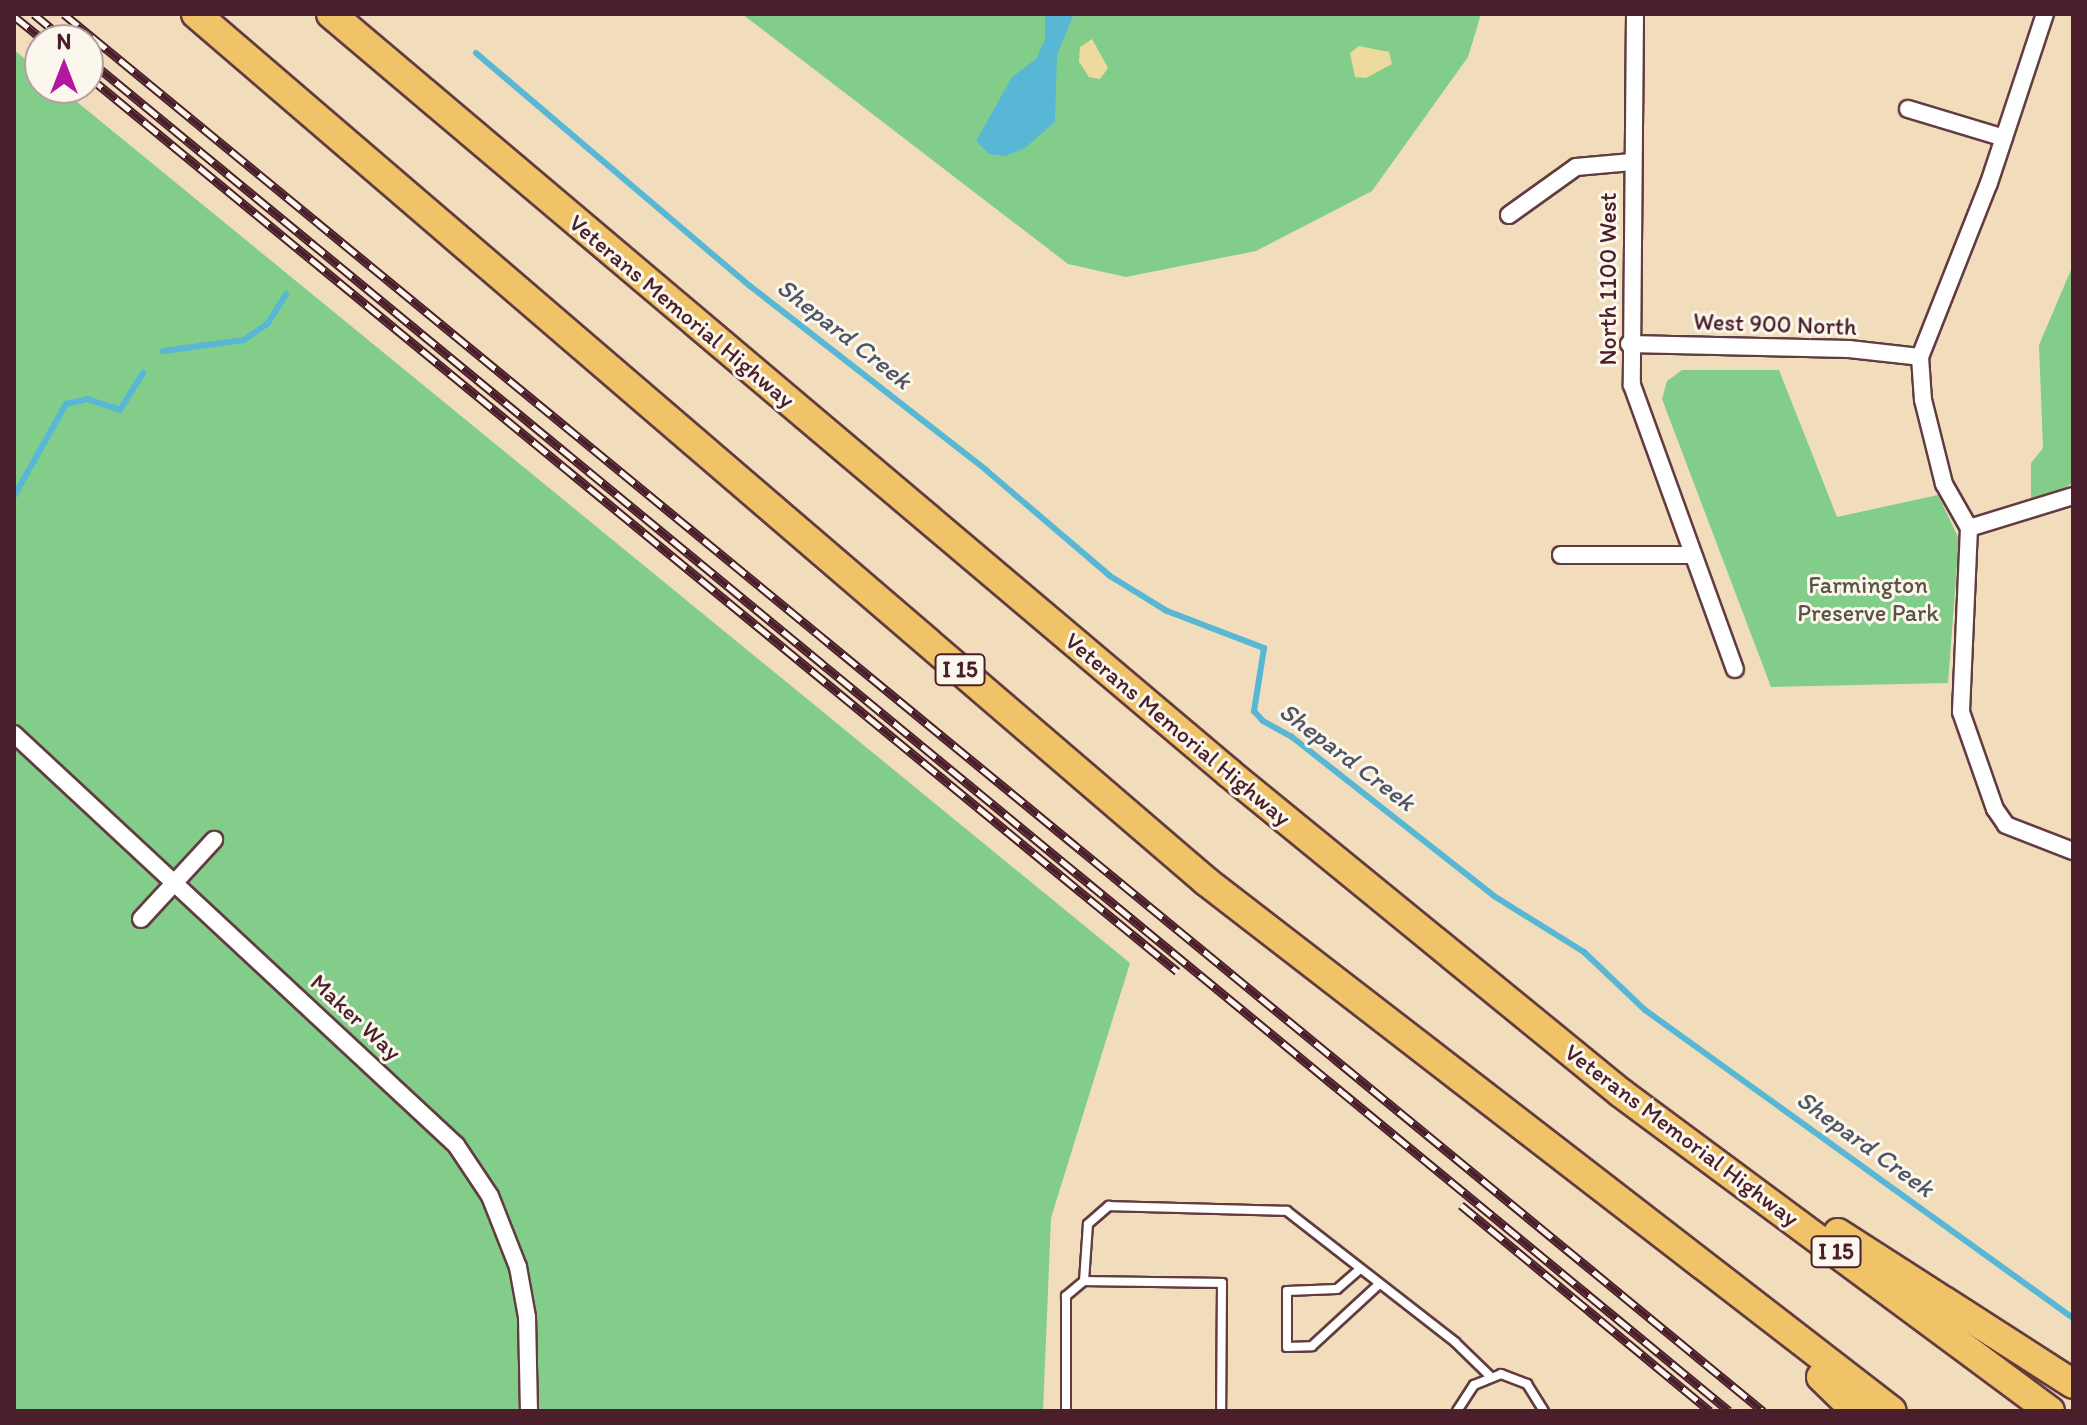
<!DOCTYPE html>
<html>
<head>
<meta charset="utf-8">
<style>
	body { margin:0 }
	#map { position:relative; width:2087px; height:1425px; overflow:hidden; background:#f1ddbc; font-family:Itim,sans-serif }
	div>[style] { position:absolute }
	.green>* { inset:0; background:#83cd8a }
	.sand>* { inset:0; background:#eeda9e }
	.water>* { inset:0; background:#57b7d5 }
	.stream>* { height:6px; margin:-3px; padding:0 3px; transform-origin:3px; border-radius:3px; background:#57b7d5 }
	.roads { filter:drop-shadow(2px 0 #633c41) drop-shadow(-2px 0 #633c41) drop-shadow(0 2px #633c41) drop-shadow(0 -2px #633c41) }
	.service>* { height:8px; margin:-4px; padding:0 4px; transform-origin:4px; border-radius:4px; background:#fff }
	.minor>* { height:16px; margin:-8px; padding:0 8px; transform-origin:8px; border-radius:8px; background:#fff }
	.motorway>* { height:28px; margin:-14px; padding:0 14px; transform-origin:14px; border-radius:14px; background:#f0c369 }
	.rail>* { height:9px; margin-top:-4.5px; transform-origin:0; background:repeating-linear-gradient(90deg,#fbf7ec 0 18px,#4a1f2b 0 36px); box-sizing:border-box; border-block:2px solid #4a1f2b }
	span { translate:-50% -50%; white-space:nowrap; text-align:center; line-height:1.15; -webkit-text-stroke:6px #fbf7ec; paint-order:stroke }
	.shield-label span { padding:2px 6px; background:#fbf7ec; border:2px solid; border-radius:6px; -webkit-text-stroke-width:0 }
	.shield-label { font-size:22px; color:#4a1f2b; font-weight:700 }
	.street-label { font-size:24px; color:#4a1f2b }
	.park-label { font-size:24px; color:#5b5348 }
	.water-label { font-size:26px; color:#4f5466; font-style:italic }
	.frame { position:absolute; inset:0; border:16px solid #4a1f2b; pointer-events:none }
	.north { position:absolute; left:24px; top:24px; width:80px; height:80px; box-sizing:border-box; background:#fbf7ec; border:2px solid #b4a19f; border-radius:50%; rotate:0deg; font-size:22px; font-weight:700; line-height:32px; text-align:center; color:#4a1f2b }
	.north::after { content:''; display:block; margin:auto; width:28px; height:36px; background:#b5179e; clip-path:polygon(50% 0,100% 100%,50% 72%,0 100%) }
</style>
</head>
<body>
<div id="map">
	<div class="green">
		<div style="clip-path:polygon(742px 14px,1481px 14px,1468px 57px,1372px 191px,1256px 251px,1126px 277px,1068px 264px)"></div>
		<div style="clip-path:polygon(14px 50px,40px 71px,40px 88px,60px 88px,1130px 963px,1051px 1218px,1043px 1411px,14px 1411px)"></div>
		<div style="clip-path:polygon(2073px 265px,2073px 482px,2061px 491px,2031px 499px,2031px 463px,2043px 448px,2039px 345px)"></div>
		<div style="clip-path:polygon(1682px 370px,1779px 370px,1837px 517px,1938px 495px,1959px 539px,1948px 683px,1771px 687px,1662px 399px,1667px 381px)"></div>
	</div>
	<div class="sand">
		<div style="clip-path:polygon(1092px 39px,1108px 68px,1100px 79px,1089px 77px,1079px 62px,1080px 47px)"></div>
		<div style="clip-path:polygon(1359px 46px,1389px 52px,1392px 64px,1366px 78px,1355px 77px,1350px 53px)"></div>
	</div>
	<div class="water">
		<div style="clip-path:polygon(1045px 14px,1074px 14px,1057px 55px,1055px 122px,1025px 148px,1006px 156px,989px 154px,976px 141px,1012px 77px,1036px 59px,1045px 40px)"></div>
	</div>
	<div class="stream">
		<div style="left:476px;top:53px;width:360px;rotate:40.4deg"></div>
		<div style="left:750px;top:286px;width:299px;rotate:37.9deg"></div>
		<div style="left:986px;top:470px;width:163px;rotate:40.5deg"></div>
		<div style="left:1110px;top:576px;width:67px;rotate:31.6deg"></div>
		<div style="left:1167px;top:611px;width:104px;rotate:20.9deg"></div>
		<div style="left:1264px;top:648px;width:64px;rotate:99deg"></div>
		<div style="left:1254px;top:711px;width:13px;rotate:48deg"></div>
		<div style="left:1263px;top:721px;width:33px;rotate:29deg"></div>
		<div style="left:1292px;top:737px;width:257px;rotate:38.2deg"></div>
		<div style="left:1494px;top:896px;width:106px;rotate:31.9deg"></div>
		<div style="left:1584px;top:952px;width:84px;rotate:43.6deg"></div>
		<div style="left:1645px;top:1010px;width:527px;rotate:35.74deg"></div>
		<div style="left:163px;top:351px;width:82px;rotate:-7.7deg"></div>
		<div style="left:244px;top:340px;width:29px;rotate:-35deg"></div>
		<div style="left:268px;top:323px;width:34px;rotate:-58deg"></div>
		<div style="left:14px;top:496px;width:106px;rotate:-60.5deg"></div>
		<div style="left:66px;top:404px;width:22px;rotate:-13deg"></div>
		<div style="left:87px;top:399px;width:35px;rotate:18deg"></div>
		<div style="left:120px;top:410px;width:44px;rotate:-58.1deg"></div>
	</div>
	<div class="roads">
		<div class="service">
			<div style="left:1360px;top:1269px;width:30px;rotate:139deg"></div>
			<div style="left:1337px;top:1289px;width:50px;rotate:177.7deg"></div>
			<div style="left:1287px;top:1291px;width:56px;rotate:90deg"></div>
			<div style="left:1287px;top:1347px;width:25px;rotate:-2deg"></div>
			<div style="left:1312px;top:1346px;width:90px;rotate:-42.7deg"></div>
			<div style="left:1084px;top:1281px;width:57px;rotate:-86deg"></div>
			<div style="left:1088px;top:1224px;width:28px;rotate:-41deg"></div>
			<div style="left:1109px;top:1206px;width:178px;rotate:1.6deg"></div>
			<div style="left:1287px;top:1211px;width:213px;rotate:37.9deg"></div>
			<div style="left:1455px;top:1342px;width:50px;rotate:44.2deg"></div>
			<div style="left:1066px;top:1411px;width:115px;rotate:-90deg"></div>
			<div style="left:1066px;top:1296px;width:23px;rotate:-40deg"></div>
			<div style="left:1084px;top:1281px;width:138px;rotate:0.8deg"></div>
			<div style="left:1222px;top:1283px;width:128px;rotate:90.4deg"></div>
			<div style="left:1457px;top:1411px;width:31px;rotate:-57deg"></div>
			<div style="left:1474px;top:1385px;width:29px;rotate:-22deg"></div>
			<div style="left:1501px;top:1374px;width:28px;rotate:21deg"></div>
			<div style="left:1527px;top:1384px;width:32px;rotate:58deg"></div>
		</div>
		<div class="minor">
			<div style="left:1635px;top:14px;width:371px;rotate:90.5deg"></div>
			<div style="left:1632px;top:385px;width:302px;rotate:70.1deg"></div>
			<div style="left:1908px;top:109px;width:100px;rotate:16.8deg"></div>
			<div style="left:1509px;top:215px;width:82px;rotate:-35.6deg"></div>
			<div style="left:1576px;top:167px;width:56px;rotate:-5.1deg"></div>
			<div style="left:1629px;top:344px;width:220px;rotate:1.3deg"></div>
			<div style="left:1849px;top:349px;width:71px;rotate:6.4deg"></div>
			<div style="left:1969px;top:528px;width:51px;rotate:-119.6deg"></div>
			<div style="left:1944px;top:484px;width:87px;rotate:-104deg"></div>
			<div style="left:1923px;top:400px;width:43px;rotate:-94deg"></div>
			<div style="left:1920px;top:357px;width:187px;rotate:-68.4deg"></div>
			<div style="left:1989px;top:183px;width:178px;rotate:-71.7deg"></div>
			<div style="left:1969px;top:528px;width:184px;rotate:92.5deg"></div>
			<div style="left:1961px;top:712px;width:103px;rotate:70.7deg"></div>
			<div style="left:1995px;top:809px;width:19px;rotate:55deg"></div>
			<div style="left:2006px;top:825px;width:72px;rotate:21.2deg"></div>
			<div style="left:1969px;top:528px;width:109px;rotate:-17.1deg"></div>
			<div style="left:1561px;top:555px;width:131px"></div>
			<div style="left:14px;top:734px;width:604px;rotate:42.92deg"></div>
			<div style="left:456px;top:1145px;width:61px;rotate:56.3deg"></div>
			<div style="left:490px;top:1196px;width:76px;rotate:68.5deg"></div>
			<div style="left:518px;top:1267px;width:51px;rotate:79.8deg"></div>
			<div style="left:527px;top:1317px;width:94px;rotate:88.8deg"></div>
			<div style="left:141px;top:919px;width:108px;rotate:-47.3deg"></div>
		</div>
		<div class="motorway">
			<div style="left:196px;top:14px;width:1332px;rotate:40.65deg"></div>
			<div style="left:1207px;top:882px;width:865px;rotate:37.68deg"></div>
			<div style="left:331px;top:14px;width:1176px;rotate:40.2deg"></div>
			<div style="left:1229px;top:773px;width:506px;rotate:39.23deg"></div>
			<div style="left:1621px;top:1093px;width:534px;rotate:36.55deg"></div>
			<div style="left:1838px;top:1233px;width:279px;rotate:32.7deg"></div>
			<div style="left:1821px;top:1377px;width:49px;rotate:44.2deg"></div>
		</div>
	</div>
	<div class="rail">
		<div style="left:34px;top:14px;width:40px;rotate:40deg"></div>
		<div style="left:64px;top:14px;width:2200px;rotate:39.43deg"></div>
		<div style="left:14px;top:16px;width:38px;rotate:39deg"></div>
		<div style="left:88px;top:59px;width:2126px;rotate:39.48deg"></div>
		<div style="left:88px;top:76px;width:1410px;rotate:39.42deg"></div>
		<div style="left:1461px;top:1205px;width:323px;rotate:39.6deg"></div>
	</div>
	<div class="shield-label">
		<span style="left:960px;top:670px">I 15</span>
		<span style="left:1836px;top:1252px">I 15</span>
	</div>
	<div class="street-label">
		<span style="left:1608px;top:279px;rotate:-90deg">North 1100 West</span>
		<span style="left:682px;top:311px;rotate:40deg">Veterans Memorial Highway</span>
		<span style="left:1775px;top:324px;rotate:2deg">West 900 North</span>
		<span style="left:1178px;top:729px;rotate:40deg">Veterans Memorial Highway</span>
		<span style="left:356px;top:1017px;rotate:43deg">Maker Way</span>
		<span style="left:1682px;top:1135px;rotate:37deg">Veterans Memorial Highway</span>
	</div>
	<div class="park-label">
		<span style="left:1868px;top:599px">Farmington<br>Preserve Park</span>
	</div>
	<div class="water-label">
		<span style="left:844px;top:334px;rotate:38deg">Shepard Creek</span>
		<span style="left:1347px;top:757px;rotate:37deg">Shepard Creek</span>
		<span style="left:1865px;top:1144px;rotate:36deg">Shepard Creek</span>
	</div>
	<div class="frame"></div>
	<div class="north">N</div>
</div>
</body>
</html>
